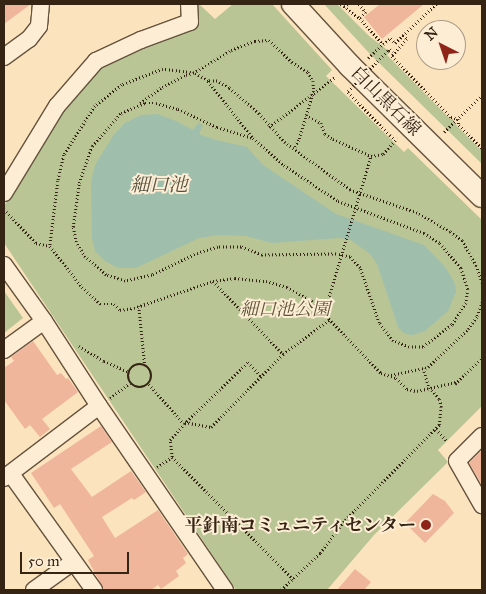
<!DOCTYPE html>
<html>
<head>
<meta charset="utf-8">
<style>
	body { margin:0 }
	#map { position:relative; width:486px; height:594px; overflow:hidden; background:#fbe3bd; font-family:"IM FELL Great Primer","Noto Serif JP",serif }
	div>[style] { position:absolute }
	.green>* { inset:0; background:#b9c595 }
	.water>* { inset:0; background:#9fbfac }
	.building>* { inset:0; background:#efb69c }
	.path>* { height:2.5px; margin-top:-1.25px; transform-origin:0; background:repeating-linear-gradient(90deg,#352314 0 1px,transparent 0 3.5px) }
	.path>.ring { margin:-1.25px; padding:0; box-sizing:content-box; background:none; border:2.5px solid #352314; border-radius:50% }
	.roads { filter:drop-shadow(1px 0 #66533e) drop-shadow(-1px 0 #66533e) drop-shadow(0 1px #66533e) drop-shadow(0 -1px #66533e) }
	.street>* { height:16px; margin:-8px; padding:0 8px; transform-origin:8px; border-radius:8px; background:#fcedd4 }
	.secondary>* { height:22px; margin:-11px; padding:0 11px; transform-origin:11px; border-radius:11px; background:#fcedd4 }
	.path-bridge>* { height:2.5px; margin-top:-1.25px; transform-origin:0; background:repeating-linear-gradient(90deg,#352314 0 1px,transparent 0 3.5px) }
	.dots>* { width:14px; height:14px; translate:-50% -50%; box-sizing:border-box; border:2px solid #fcedd4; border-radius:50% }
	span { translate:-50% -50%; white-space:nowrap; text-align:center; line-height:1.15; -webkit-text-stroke:4px #fcedd4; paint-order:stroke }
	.street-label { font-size:18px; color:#352314 }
	.park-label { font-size:18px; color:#5d543b; font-style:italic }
	.poi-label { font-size:18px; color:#352314; font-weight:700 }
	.right { translate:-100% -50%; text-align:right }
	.water-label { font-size:19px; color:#555242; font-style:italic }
	.frame { position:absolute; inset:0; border:5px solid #352314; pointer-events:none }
	.north { position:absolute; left:416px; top:20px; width:50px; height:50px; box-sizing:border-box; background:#fcedd4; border:1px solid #ac9c87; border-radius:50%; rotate:319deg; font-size:14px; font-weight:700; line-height:20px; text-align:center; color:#352314 }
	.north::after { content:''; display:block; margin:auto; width:18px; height:22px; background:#8f2418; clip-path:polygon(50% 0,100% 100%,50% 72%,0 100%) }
	.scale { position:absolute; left:20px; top:552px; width:109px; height:22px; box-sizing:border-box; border:2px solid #352314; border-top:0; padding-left:6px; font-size:15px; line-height:18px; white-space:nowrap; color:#352314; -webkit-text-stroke:4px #fcedd4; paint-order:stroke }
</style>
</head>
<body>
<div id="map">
	<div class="green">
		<div style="clip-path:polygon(195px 4px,199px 4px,215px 19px,233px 4px,272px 4px,332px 70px,326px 76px,404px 152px,408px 148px,482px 220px,482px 406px,438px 450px,448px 462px,374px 535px,327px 590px,236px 590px,4px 243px,4px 206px,55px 119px,98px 69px,136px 32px,195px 15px)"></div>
		<div style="clip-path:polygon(324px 4px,337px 4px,369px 36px,390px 52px,387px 55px,450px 119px,453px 119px,457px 126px,482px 151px,482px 164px,370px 54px)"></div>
		<div style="clip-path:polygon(4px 291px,23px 318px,4px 333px)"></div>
	</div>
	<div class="water">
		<div style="clip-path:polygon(157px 114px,176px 121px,193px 130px,198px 123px,203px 125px,199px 134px,216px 140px,247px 147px,263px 165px,336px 214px,424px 245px,446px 268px,455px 284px,456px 292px,448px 311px,425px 331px,413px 335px,406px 334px,399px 329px,396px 321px,377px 264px,370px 254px,351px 240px,339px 238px,272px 243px,246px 236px,218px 235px,199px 238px,136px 268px,118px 268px,105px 261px,95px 251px,92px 238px,91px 182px,95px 165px,113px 136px,125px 123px,141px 115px)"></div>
	</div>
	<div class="building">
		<div style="clip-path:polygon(4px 4px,31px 4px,4px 24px)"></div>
		<div style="clip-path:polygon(380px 4px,424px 4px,382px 39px,364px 17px)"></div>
		<div style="clip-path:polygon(33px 341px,57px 375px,61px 373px,66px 379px,68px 378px,78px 392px,42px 419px,50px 429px,40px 437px,30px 425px,25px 429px,4px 400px,4px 368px,14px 361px,11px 357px)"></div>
		<div style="clip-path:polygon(101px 426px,112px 442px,71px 469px,92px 497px,131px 471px,146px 492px,134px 500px,132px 498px,102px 517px,115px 538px,158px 510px,188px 554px,183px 558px,186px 563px,176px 571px,179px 576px,161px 589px,158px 585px,151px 590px,104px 590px,88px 560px,94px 556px,60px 504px,54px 508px,31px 473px)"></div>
		<div style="clip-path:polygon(482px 450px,482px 485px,469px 463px)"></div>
		<div style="clip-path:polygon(433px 494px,445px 501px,454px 513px,425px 543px,405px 523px)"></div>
		<div style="clip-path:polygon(355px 569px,371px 582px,364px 590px,337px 590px)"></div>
	</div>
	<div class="path">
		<div style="left:341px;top:4px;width:23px;rotate:38deg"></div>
		<div style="left:359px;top:4px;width:11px;rotate:49deg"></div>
		<div style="left:366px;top:12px;width:8px;rotate:135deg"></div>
		<div style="left:360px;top:18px;width:35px;rotate:49deg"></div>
		<div style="left:383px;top:44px;width:10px;rotate:-37deg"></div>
		<div style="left:391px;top:38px;width:6px;rotate:51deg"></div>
		<div style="left:395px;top:43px;width:57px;rotate:-43.6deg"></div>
		<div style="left:344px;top:7px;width:5px;rotate:-37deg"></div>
		<div style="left:403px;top:35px;width:6px;rotate:45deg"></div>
		<div style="left:407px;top:39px;width:23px;rotate:131deg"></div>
		<div style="left:392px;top:56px;width:85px;rotate:46deg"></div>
		<div style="left:451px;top:117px;width:7px;rotate:16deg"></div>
		<div style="left:458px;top:119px;width:6px;rotate:81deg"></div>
		<div style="left:459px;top:125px;width:33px;rotate:45deg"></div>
		<div style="left:388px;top:51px;width:3px;rotate:-45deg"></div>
		<div style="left:390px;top:49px;width:4px;rotate:45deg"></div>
		<div style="left:368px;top:58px;width:21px;rotate:-43deg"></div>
		<div style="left:208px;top:81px;width:73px;rotate:51.7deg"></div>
		<div style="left:253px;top:138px;width:41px;rotate:41.1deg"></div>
		<div style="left:284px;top:165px;width:65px;rotate:33.7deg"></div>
		<div style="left:338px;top:201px;width:92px;rotate:20.4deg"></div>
		<div style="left:424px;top:233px;width:19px;rotate:32deg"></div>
		<div style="left:440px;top:243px;width:33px;rotate:50deg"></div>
		<div style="left:461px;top:268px;width:22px;rotate:72deg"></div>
		<div style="left:468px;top:289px;width:14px;rotate:98deg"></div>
		<div style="left:466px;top:303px;width:26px;rotate:122deg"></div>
		<div style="left:452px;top:325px;width:36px;rotate:143deg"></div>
		<div style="left:423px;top:347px;width:14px;rotate:180deg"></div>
		<div style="left:409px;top:347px;width:17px;rotate:-159deg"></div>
		<div style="left:393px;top:341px;width:23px;rotate:-128deg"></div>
		<div style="left:379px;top:323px;width:58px;rotate:-109.1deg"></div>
		<div style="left:360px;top:268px;width:15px;rotate:-132deg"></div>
		<div style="left:350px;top:257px;width:14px;rotate:-168deg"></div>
		<div style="left:336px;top:254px;width:74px;rotate:179.2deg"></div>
		<div style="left:262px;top:255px;width:22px;rotate:-159deg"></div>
		<div style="left:241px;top:247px;width:23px;rotate:180deg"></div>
		<div style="left:218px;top:247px;width:21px;rotate:163deg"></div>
		<div style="left:198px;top:253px;width:51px;rotate:154.4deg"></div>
		<div style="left:152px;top:275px;width:28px;rotate:167deg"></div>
		<div style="left:125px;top:281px;width:20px;rotate:-162deg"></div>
		<div style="left:106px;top:275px;width:28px;rotate:-139deg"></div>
		<div style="left:85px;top:257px;width:17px;rotate:-121deg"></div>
		<div style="left:76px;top:242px;width:15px;rotate:-101deg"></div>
		<div style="left:73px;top:227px;width:44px;rotate:-82.2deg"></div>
		<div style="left:79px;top:183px;width:39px;rotate:-71deg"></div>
		<div style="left:92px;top:146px;width:44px;rotate:-48.7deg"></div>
		<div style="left:121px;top:113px;width:26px;rotate:-23deg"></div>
		<div style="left:145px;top:103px;width:11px"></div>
		<div style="left:156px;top:103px;width:23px;rotate:15deg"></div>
		<div style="left:178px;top:109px;width:43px;rotate:24.8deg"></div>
		<div style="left:217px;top:127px;width:38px;rotate:17deg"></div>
		<div style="left:140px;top:103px;width:27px;rotate:-36deg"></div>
		<div style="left:162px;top:87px;width:27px;rotate:-27deg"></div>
		<div style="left:186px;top:75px;width:7px;rotate:-16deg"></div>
		<div style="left:193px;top:73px;width:44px;rotate:-31.2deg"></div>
		<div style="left:231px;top:50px;width:26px;rotate:-21deg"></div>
		<div style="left:255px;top:41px;width:14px;rotate:-4deg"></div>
		<div style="left:269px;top:40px;width:32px;rotate:44deg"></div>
		<div style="left:292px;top:62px;width:19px;rotate:32deg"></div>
		<div style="left:308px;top:72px;width:10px;rotate:61deg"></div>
		<div style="left:313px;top:81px;width:10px;rotate:84deg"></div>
		<div style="left:314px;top:91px;width:51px;rotate:107deg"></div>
		<div style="left:299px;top:140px;width:10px;rotate:119deg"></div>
		<div style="left:306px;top:115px;width:17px;rotate:28deg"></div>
		<div style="left:321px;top:123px;width:12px;rotate:70deg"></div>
		<div style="left:325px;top:134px;width:9px;rotate:32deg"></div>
		<div style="left:333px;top:139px;width:42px;rotate:24.1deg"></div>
		<div style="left:371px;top:156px;width:12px;rotate:-9deg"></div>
		<div style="left:383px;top:154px;width:21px;rotate:-49deg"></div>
		<div style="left:269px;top:127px;width:83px;rotate:-37.1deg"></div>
		<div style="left:444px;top:132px;width:53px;rotate:-44.2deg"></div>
		<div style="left:390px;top:135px;width:7px;rotate:45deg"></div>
		<div style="left:4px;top:209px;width:47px;rotate:46.7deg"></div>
		<div style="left:36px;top:243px;width:14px;rotate:12deg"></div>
		<div style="left:213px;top:281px;width:101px;rotate:46.2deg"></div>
		<div style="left:482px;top:283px;width:18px;rotate:-109deg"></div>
		<div style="left:476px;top:266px;width:29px;rotate:-119deg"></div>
		<div style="left:462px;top:241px;width:15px;rotate:-143deg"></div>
		<div style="left:450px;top:232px;width:38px;rotate:-150deg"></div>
		<div style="left:417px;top:213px;width:71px;rotate:-161.1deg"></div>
		<div style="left:350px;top:190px;width:80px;rotate:-144.1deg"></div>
		<div style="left:285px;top:143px;width:39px;rotate:-132deg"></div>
		<div style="left:259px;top:114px;width:40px;rotate:-139deg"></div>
		<div style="left:229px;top:88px;width:14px;rotate:-150deg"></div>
		<div style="left:217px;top:81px;width:9px;rotate:180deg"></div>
		<div style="left:208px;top:81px;width:16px;rotate:-150deg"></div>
		<div style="left:194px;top:73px;width:31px;rotate:-173deg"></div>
		<div style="left:163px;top:69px;width:44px;rotate:158.7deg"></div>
		<div style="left:122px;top:85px;width:34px;rotate:142deg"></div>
		<div style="left:95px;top:106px;width:58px;rotate:122.3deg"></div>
		<div style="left:64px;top:155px;width:27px;rotate:103deg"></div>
		<div style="left:58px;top:181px;width:65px;rotate:97deg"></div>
		<div style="left:50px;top:246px;width:52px;rotate:52deg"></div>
		<div style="left:82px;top:287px;width:25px;rotate:43deg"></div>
		<div style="left:100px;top:304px;width:14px"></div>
		<div style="left:114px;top:304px;width:8px;rotate:45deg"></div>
		<div style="left:120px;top:310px;width:14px;rotate:-8deg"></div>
		<div style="left:134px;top:308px;width:83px;rotate:-18.9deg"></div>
		<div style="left:213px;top:281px;width:22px;rotate:-8deg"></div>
		<div style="left:235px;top:278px;width:31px;rotate:6deg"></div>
		<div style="left:266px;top:281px;width:22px;rotate:16deg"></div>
		<div style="left:287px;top:287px;width:29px;rotate:29deg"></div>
		<div style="left:312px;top:301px;width:100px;rotate:46.2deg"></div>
		<div style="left:381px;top:373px;width:16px;rotate:18deg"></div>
		<div style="left:396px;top:378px;width:16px;rotate:45deg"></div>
		<div style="left:407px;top:389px;width:10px;rotate:11deg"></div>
		<div style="left:417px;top:391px;width:40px;rotate:-13deg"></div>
		<div style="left:456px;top:382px;width:2px;rotate:117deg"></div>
		<div style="left:455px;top:384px;width:37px;rotate:-44deg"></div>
		<div style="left:139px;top:306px;width:60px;rotate:84.3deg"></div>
		<div style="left:324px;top:313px;width:165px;rotate:-73.4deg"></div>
		<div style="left:79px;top:346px;width:29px;rotate:31deg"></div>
		<div style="left:104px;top:361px;width:27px;rotate:24deg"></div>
		<div class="ring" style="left:128px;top:364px;width:21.5px;height:21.5px"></div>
		<div style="left:391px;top:375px;width:38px;rotate:-12deg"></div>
		<div style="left:428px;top:367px;width:55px;rotate:-43.5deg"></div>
		<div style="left:468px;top:329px;width:16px;rotate:-55deg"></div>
		<div style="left:477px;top:316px;width:15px;rotate:-70deg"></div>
		<div style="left:149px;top:384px;width:53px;rotate:48.8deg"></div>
		<div style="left:110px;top:398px;width:25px;rotate:-37deg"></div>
		<div style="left:185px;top:422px;width:26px;rotate:11deg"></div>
		<div style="left:211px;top:427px;width:103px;rotate:-45.4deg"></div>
		<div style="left:283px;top:354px;width:59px;rotate:-36.7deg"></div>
		<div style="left:436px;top:429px;width:16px;rotate:47deg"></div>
		<div style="left:172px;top:457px;width:172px;rotate:45.2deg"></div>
		<div style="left:157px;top:467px;width:18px;rotate:-34deg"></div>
		<div style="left:172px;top:457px;width:17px;rotate:-97deg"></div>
		<div style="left:170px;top:440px;width:21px;rotate:-49deg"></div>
		<div style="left:184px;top:424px;width:89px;rotate:-44.1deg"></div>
		<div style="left:248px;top:362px;width:19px;rotate:47deg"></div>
		<div style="left:281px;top:590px;width:54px;rotate:-43.5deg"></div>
		<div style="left:320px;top:553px;width:41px;rotate:-52.9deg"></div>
		<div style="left:345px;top:520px;width:134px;rotate:-45.3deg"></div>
		<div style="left:439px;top:425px;width:18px;rotate:-84deg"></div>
		<div style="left:441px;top:407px;width:8px;rotate:-104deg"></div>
		<div style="left:439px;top:399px;width:17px;rotate:-130deg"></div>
		<div style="left:428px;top:386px;width:18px;rotate:-106deg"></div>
	</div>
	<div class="roads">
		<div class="street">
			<div style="left:4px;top:57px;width:31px;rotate:-36deg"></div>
			<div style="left:29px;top:39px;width:16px;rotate:-52deg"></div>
			<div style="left:39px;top:26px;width:22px;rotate:-85deg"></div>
			<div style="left:4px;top:193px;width:102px;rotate:-58.7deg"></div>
			<div style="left:57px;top:106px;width:60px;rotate:-49.1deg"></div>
			<div style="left:96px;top:61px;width:50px;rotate:-25deg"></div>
			<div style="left:141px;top:40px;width:52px;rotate:-20.2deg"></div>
			<div style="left:190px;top:22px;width:18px;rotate:-93deg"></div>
			<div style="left:4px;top:265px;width:69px;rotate:54.5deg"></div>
			<div style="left:44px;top:321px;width:101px;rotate:57.1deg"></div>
			<div style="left:99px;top:406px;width:223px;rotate:55.6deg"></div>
			<div style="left:4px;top:350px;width:49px;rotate:-35.9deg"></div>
			<div style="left:482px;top:436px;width:35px;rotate:135deg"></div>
			<div style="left:457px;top:461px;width:51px;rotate:60.4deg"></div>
			<div style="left:11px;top:474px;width:143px;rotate:54.4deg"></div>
			<div style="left:4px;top:478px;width:119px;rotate:-37.2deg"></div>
			<div style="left:34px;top:590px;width:48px;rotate:-35.7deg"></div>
		</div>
		<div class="secondary">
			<div style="left:293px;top:4px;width:84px;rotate:47.4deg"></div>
			<div style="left:350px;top:66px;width:185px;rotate:44.6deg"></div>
		</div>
	</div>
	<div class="path-bridge">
		<div style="left:388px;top:51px;width:57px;rotate:134.3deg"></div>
		<div style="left:348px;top:92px;width:60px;rotate:45.7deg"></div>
	</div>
	<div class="dots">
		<div style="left:426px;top:525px;background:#8f2418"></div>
	</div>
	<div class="street-label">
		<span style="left:386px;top:101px;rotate:45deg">白山黒石線</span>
	</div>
	<div class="park-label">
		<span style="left:285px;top:309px">細口池公園</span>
	</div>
	<div class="poi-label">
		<span class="right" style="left:416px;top:525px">平針南コミュニティセンター</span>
	</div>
	<div class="water-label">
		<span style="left:159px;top:185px">細口池</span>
	</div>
	<div class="frame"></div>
	<div class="north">N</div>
	<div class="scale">50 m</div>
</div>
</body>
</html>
